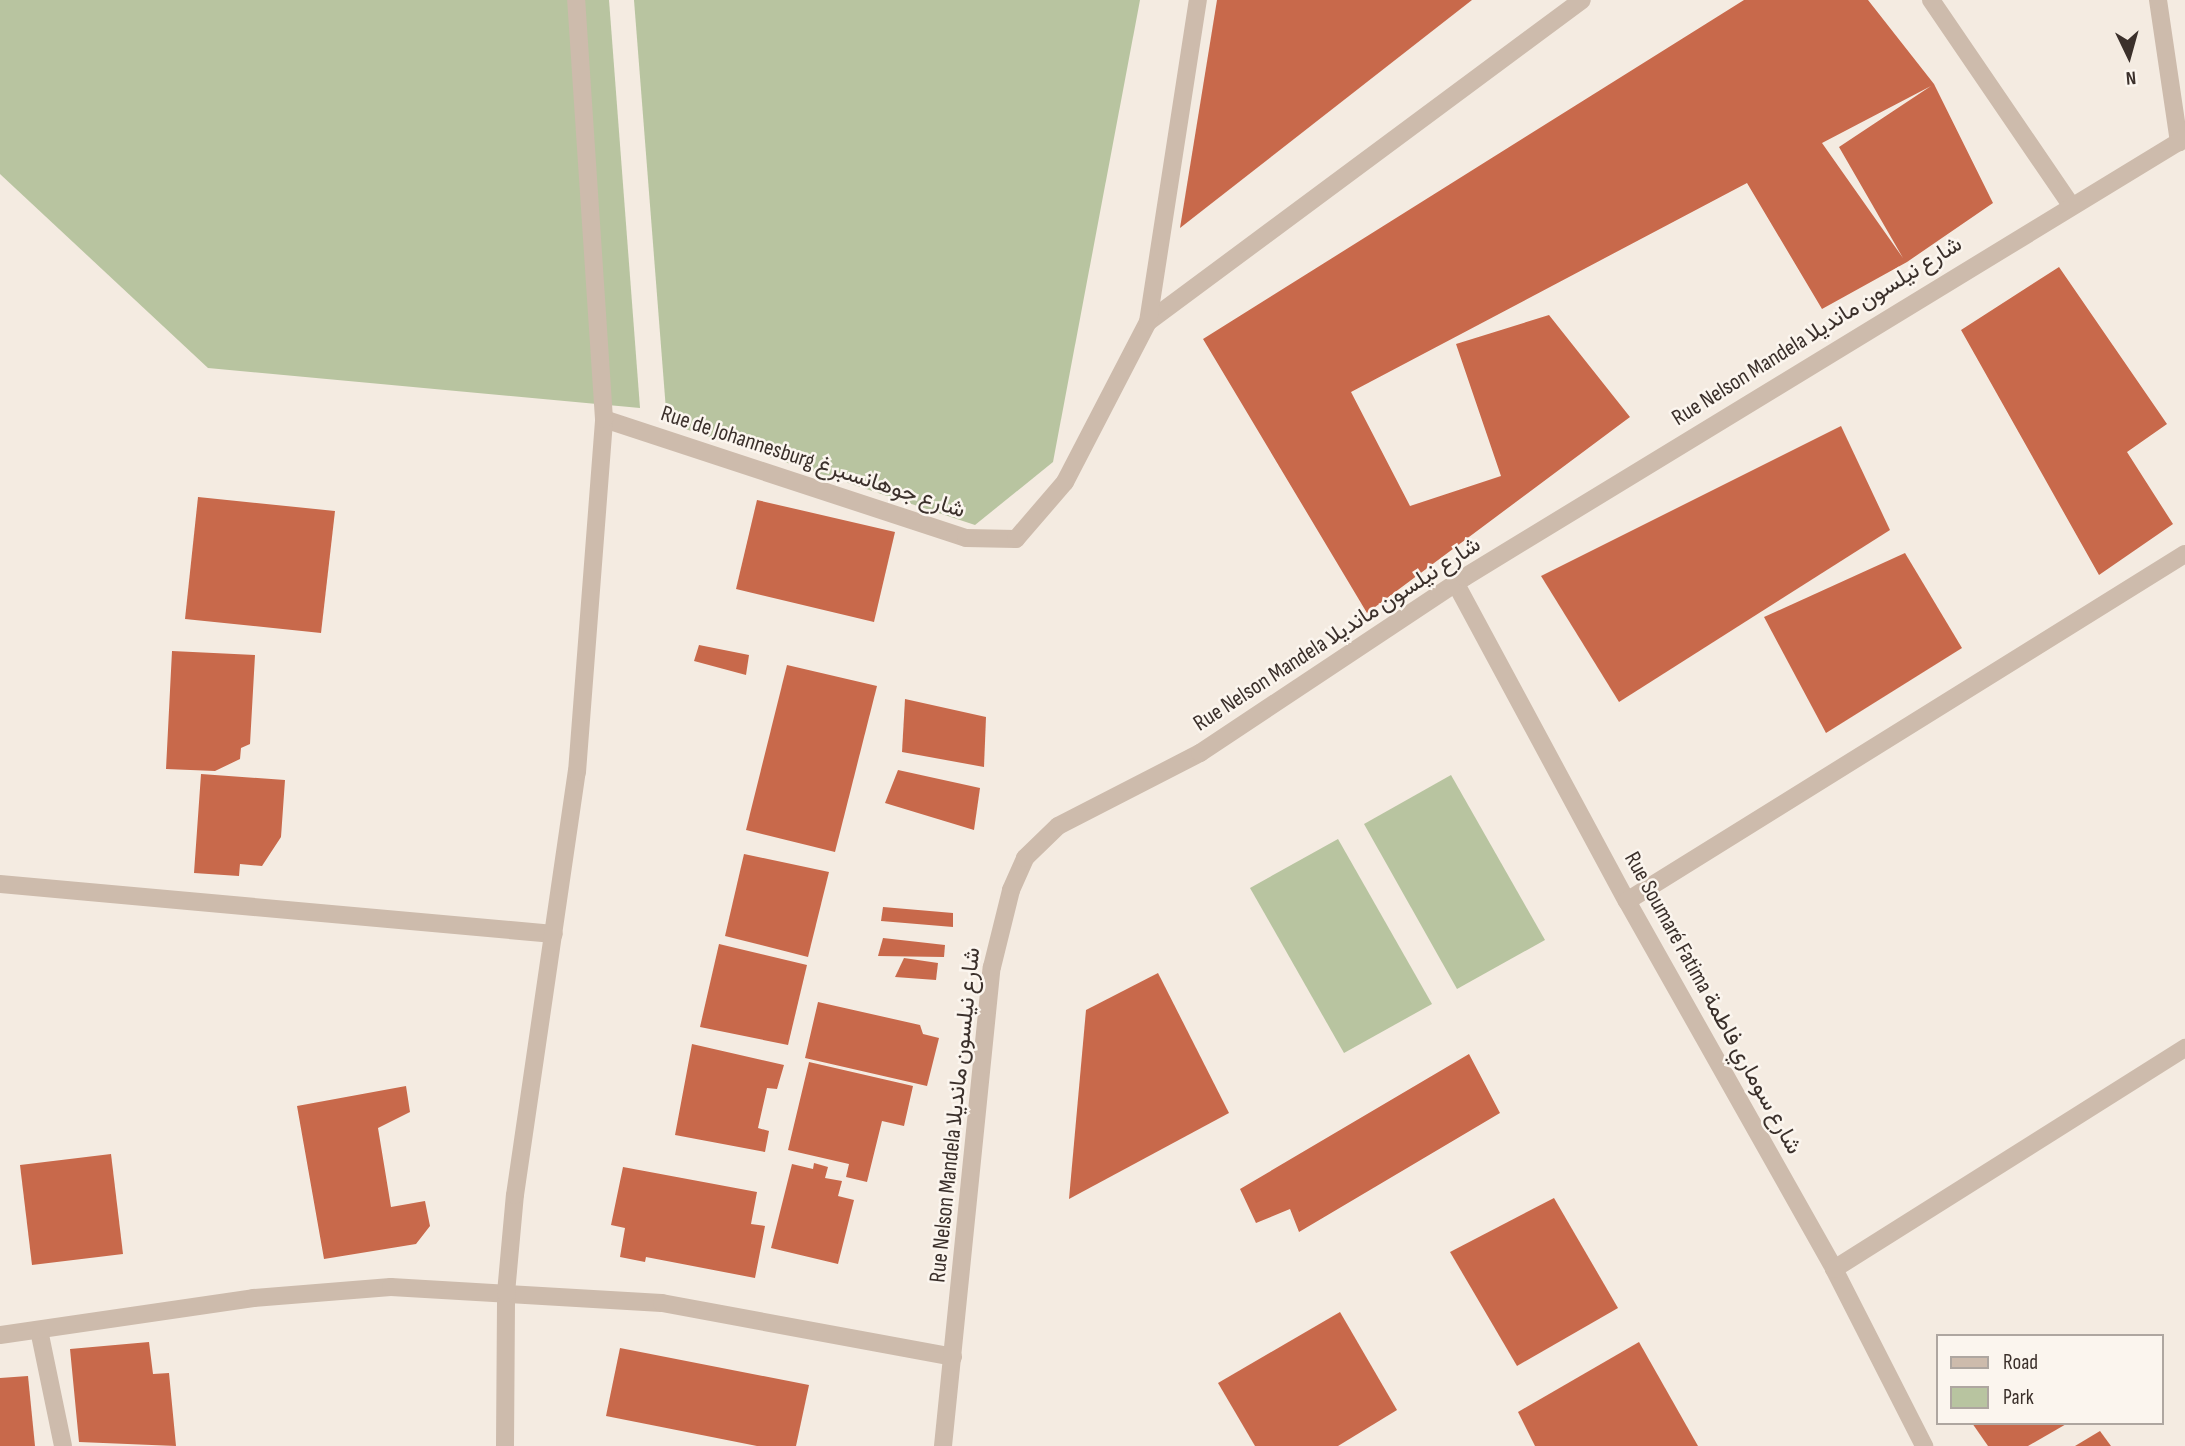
<!DOCTYPE html>
<html>
<head>
<meta charset="utf-8">
<style>
	body { margin:0 }
	#map { position:relative; width:2185px; height:1446px; overflow:hidden; background:#f4ebe1; font-family:"Sofia Sans Condensed",Vazirmatn,sans-serif }
	div>[style] { position:absolute }
	.green>* { inset:0; background:#b8c4a0 }
	.building>* { inset:0; background:#c8694b }
	.lane>* { height:18px; margin:-9px; padding:0 9px; transform-origin:9px; border-radius:9px; background:#cdbbac }
	.street>* { height:18px; margin:-9px; padding:0 9px; transform-origin:9px; border-radius:9px; background:#cdbbac }
	span { translate:-50% -50%; white-space:nowrap; text-align:center; line-height:1.15; -webkit-text-stroke:5px #fbf5ee; paint-order:stroke }
	.street-label { font-size:23px; color:#3b302b }
	.legend { position:absolute; left:1936px; top:1334px; width:228px; height:91px; box-sizing:border-box; background:#fbf5ee; border:2px solid #aea6a0; margin:0; padding:9px 12px; list-style:none; font-size:21px; color:#3b302b }
	.legend li { display:flex; align-items:center; gap:14px; height:35px }
	.legend b { width:35px; border:2px solid #aea6a0 }
	.north { position:absolute; left:2094px; top:21px; width:70px; height:70px; -webkit-text-stroke:5px #fbf5ee; paint-order:stroke; rotate:175deg; font-size:19px; font-weight:700; line-height:28px; text-align:center; color:#3b302b }
	.north::after { content:''; display:block; margin:auto; width:24px; height:32px; background:#3b302b; clip-path:polygon(50% 0,100% 100%,50% 72%,0 100%) }
</style>
</head>
<body>
<div id="map">
	<div class="green">
		<div style="clip-path:polygon(0 0,609px 0,640px 408px,208px 368px,0 174px)"></div>
		<div style="clip-path:polygon(634px 0,1140px 0,1053px 462px,975px 525px,667px 423px)"></div>
		<div style="clip-path:polygon(1451px 775px,1545px 940px,1457px 989px,1364px 824px)"></div>
		<div style="clip-path:polygon(1338px 839px,1432px 1004px,1344px 1053px,1250px 888px)"></div>
	</div>
	<div class="building">
		<div style="clip-path:polygon(1217px 0,1472px 0,1180px 228px)"></div>
		<div style="clip-path:polygon(evenodd,1744px 0,1868px 0,1934px 84px,1993px 203px,1907px 262px,1822px 309px,1747px 183px,1351px 392px,1410px 506px,1501px 476px,1456px 344px,1549px 315px,1630px 417px,1367px 613px,1203px 339px,1744px 0,1931px 86px,1839px 147px,1903px 258px,1822px 143px,1931px 86px)"></div>
		<div style="clip-path:polygon(2059px 267px,2167px 424px,2127px 452px,2173px 524px,2099px 575px,1961px 330px)"></div>
		<div style="clip-path:polygon(1841px 426px,1890px 530px,1619px 702px,1541px 576px)"></div>
		<div style="clip-path:polygon(198px 497px,335px 511px,321px 633px,185px 619px)"></div>
		<div style="clip-path:polygon(757px 500px,895px 532px,874px 622px,736px 589px)"></div>
		<div style="clip-path:polygon(1905px 553px,1962px 648px,1826px 733px,1764px 617px)"></div>
		<div style="clip-path:polygon(699px 645px,749px 655px,746px 675px,694px 661px)"></div>
		<div style="clip-path:polygon(172px 651px,255px 655px,250px 744px,241px 748px,240px 759px,215px 771px,166px 769px)"></div>
		<div style="clip-path:polygon(787px 665px,877px 686px,835px 852px,746px 830px)"></div>
		<div style="clip-path:polygon(905px 699px,986px 717px,984px 767px,902px 752px)"></div>
		<div style="clip-path:polygon(898px 770px,980px 788px,974px 830px,885px 803px)"></div>
		<div style="clip-path:polygon(201px 774px,285px 780px,281px 837px,262px 866px,240px 864px,239px 876px,194px 873px)"></div>
		<div style="clip-path:polygon(744px 854px,829px 872px,808px 957px,725px 936px)"></div>
		<div style="clip-path:polygon(883px 907px,953px 913px,953px 927px,881px 921px)"></div>
		<div style="clip-path:polygon(883px 938px,945px 945px,944px 957px,878px 956px)"></div>
		<div style="clip-path:polygon(719px 944px,807px 965px,788px 1045px,700px 1027px)"></div>
		<div style="clip-path:polygon(904px 958px,938px 963px,936px 980px,895px 977px)"></div>
		<div style="clip-path:polygon(1158px 973px,1229px 1113px,1069px 1199px,1086px 1010px)"></div>
		<div style="clip-path:polygon(818px 1002px,920px 1025px,923px 1034px,939px 1038px,927px 1086px,805px 1058px)"></div>
		<div style="clip-path:polygon(692px 1044px,784px 1065px,777px 1089px,767px 1088px,758px 1128px,769px 1131px,765px 1152px,675px 1135px)"></div>
		<div style="clip-path:polygon(1469px 1054px,1500px 1113px,1299px 1232px,1290px 1209px,1256px 1223px,1240px 1189px)"></div>
		<div style="clip-path:polygon(809px 1062px,913px 1086px,904px 1126px,882px 1121px,867px 1182px,846px 1177px,849px 1164px,788px 1150px)"></div>
		<div style="clip-path:polygon(406px 1086px,410px 1112px,378px 1128px,391px 1207px,425px 1201px,430px 1226px,416px 1244px,324px 1259px,297px 1106px)"></div>
		<div style="clip-path:polygon(111px 1154px,123px 1254px,32px 1265px,20px 1165px)"></div>
		<div style="clip-path:polygon(814px 1163px,828px 1167px,825px 1178px,842px 1181px,838px 1196px,854px 1200px,838px 1264px,771px 1248px,792px 1164px,813px 1169px)"></div>
		<div style="clip-path:polygon(623px 1167px,757px 1192px,751px 1224px,765px 1226px,755px 1278px,646px 1257px,645px 1262px,620px 1257px,625px 1228px,611px 1225px)"></div>
		<div style="clip-path:polygon(1554px 1198px,1618px 1308px,1517px 1366px,1450px 1252px)"></div>
		<div style="clip-path:polygon(1340px 1312px,1397px 1410px,1338px 1446px,1255px 1446px,1218px 1383px)"></div>
		<div style="clip-path:polygon(149px 1342px,153px 1374px,169px 1373px,176px 1446px,79px 1442px,70px 1349px)"></div>
		<div style="clip-path:polygon(1639px 1342px,1698px 1446px,1535px 1446px,1518px 1412px)"></div>
		<div style="clip-path:polygon(620px 1348px,809px 1385px,796px 1446px,757px 1446px,606px 1416px)"></div>
		<div style="clip-path:polygon(28px 1376px,35px 1446px,0 1446px,0 1378px)"></div>
		<div style="clip-path:polygon(1972px 1423px,2068px 1423px,2028px 1446px,1988px 1446px)"></div>
		<div style="clip-path:polygon(2100px 1431px,2111px 1446px,2075px 1446px)"></div>
	</div>
	<div class="lane">
		<div style="left:2158px;top:0;width:144px;rotate:81.6deg"></div>
	</div>
	<div class="street">
		<div style="left:1931px;top:0;width:247px;rotate:55.7deg"></div>
		<div style="left:1148px;top:322px;width:540px;rotate:-36.57deg"></div>
		<div style="left:604px;top:419px;width:381px;rotate:18.2deg"></div>
		<div style="left:966px;top:538px;width:50px;rotate:1.1deg"></div>
		<div style="left:1016px;top:539px;width:75px;rotate:-49.3deg"></div>
		<div style="left:1065px;top:482px;width:180px;rotate:-62.6deg"></div>
		<div style="left:1148px;top:322px;width:326px;rotate:-81.2deg"></div>
		<div style="left:1456px;top:584px;width:360px;rotate:61.7deg"></div>
		<div style="left:1627px;top:901px;width:422px;rotate:60.6deg"></div>
		<div style="left:1834px;top:1269px;width:199px;rotate:63deg"></div>
		<div style="left:0;top:884px;width:556px;rotate:5.16deg"></div>
		<div style="left:1627px;top:901px;width:657px;rotate:-31.88deg"></div>
		<div style="left:1834px;top:1269px;width:415px;rotate:-32.2deg"></div>
		<div style="left:39px;top:1330px;width:118px;rotate:78.3deg"></div>
		<div style="left:0;top:1335px;width:256px;rotate:-8.3deg"></div>
		<div style="left:253px;top:1298px;width:138px;rotate:-4.6deg"></div>
		<div style="left:391px;top:1287px;width:271px;rotate:3.4deg"></div>
		<div style="left:662px;top:1303px;width:296px;rotate:10.5deg"></div>
		<div style="left:505px;top:1446px;width:153px;rotate:-89.6deg"></div>
		<div style="left:506px;top:1293px;width:98px;rotate:-84.8deg"></div>
		<div style="left:515px;top:1195px;width:428px;rotate:-81.7deg"></div>
		<div style="left:577px;top:772px;width:354px;rotate:-85.6deg"></div>
		<div style="left:604px;top:419px;width:420px;rotate:-93.8deg"></div>
		<div style="left:943px;top:1446px;width:481px;rotate:-84.2deg"></div>
		<div style="left:992px;top:967px;width:79px;rotate:-76.1deg"></div>
		<div style="left:1011px;top:890px;width:35px;rotate:-66deg"></div>
		<div style="left:1025px;top:858px;width:46px;rotate:-44.1deg"></div>
		<div style="left:1058px;top:826px;width:160px;rotate:-27.2deg"></div>
		<div style="left:1200px;top:753px;width:318px;rotate:-33.6deg"></div>
		<div style="left:1465px;top:577px;width:843px;rotate:-31.37deg"></div>
	</div>
	<div class="street-label">
		<span style="left:1817px;top:331px;rotate:-32deg">Rue Nelson Mandela شارع نيلسون مانديلا</span>
		<span style="left:813px;top:462px;rotate:18deg">Rue de Johannesburg شارع جوهانسبرغ</span>
		<span style="left:1337px;top:634px;rotate:-33deg">Rue Nelson Mandela شارع نيلسون مانديلا</span>
		<span style="left:1713px;top:1003px;rotate:61deg">Rue Soumaré Fatima شارع سوماري فاطمة</span>
		<span style="left:955px;top:1115px;rotate:-84deg">Rue Nelson Mandela شارع نيلسون مانديلا</span>
	</div>
	<ul class="legend">
	<li><b style="height:9px;background:#cdbbac"></b>Road</li>
	<li><b style="height:19px;background:#b8c4a0"></b>Park</li>
	</ul>
	<div class="north">N</div>
</div>
</body>
</html>
